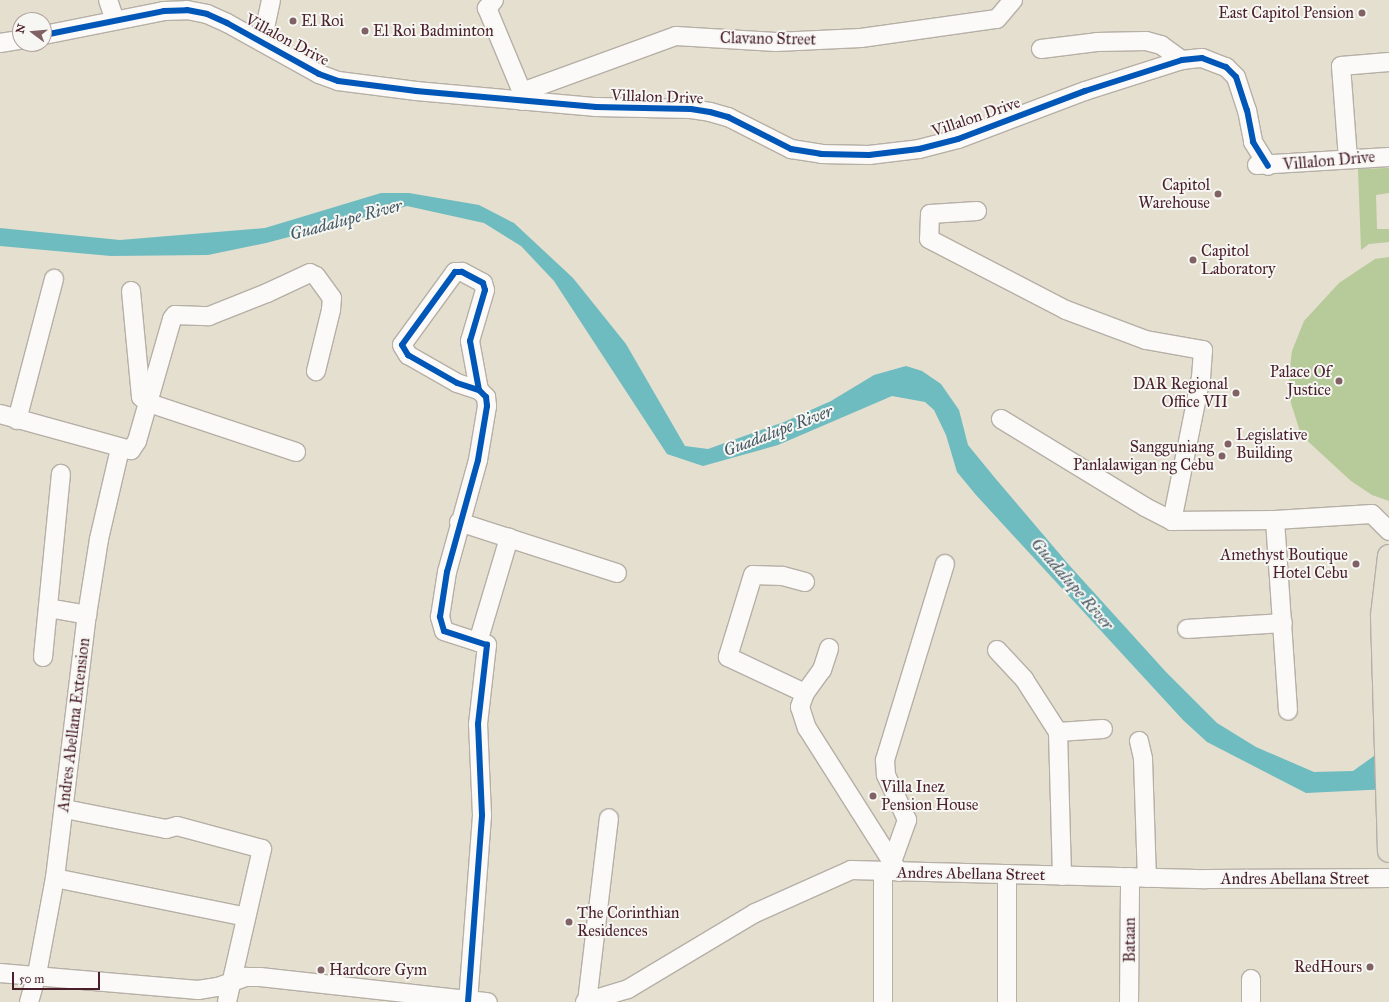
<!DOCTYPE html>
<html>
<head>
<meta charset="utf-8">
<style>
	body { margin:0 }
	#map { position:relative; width:1389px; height:1002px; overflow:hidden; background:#e4dfcf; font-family:"IM FELL Great Primer",serif }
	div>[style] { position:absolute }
	.forest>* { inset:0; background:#b7ca99 }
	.water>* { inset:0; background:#6ebbc0 }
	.roads { filter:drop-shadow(1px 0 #b6afa6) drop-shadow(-1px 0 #b6afa6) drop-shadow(0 1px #b6afa6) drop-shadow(0 -1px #b6afa6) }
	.minor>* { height:18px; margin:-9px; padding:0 9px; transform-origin:9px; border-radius:9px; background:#fbfaf8 }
	.major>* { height:22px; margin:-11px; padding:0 11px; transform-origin:11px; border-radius:11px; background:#e7e1d4 }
	.cycleway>* { height:6px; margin:-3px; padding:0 3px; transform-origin:3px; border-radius:3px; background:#0057b8 }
	.dots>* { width:11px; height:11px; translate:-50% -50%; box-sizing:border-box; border:2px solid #f6f6f2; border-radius:50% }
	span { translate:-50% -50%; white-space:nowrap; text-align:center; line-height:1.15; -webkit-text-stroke:4px #f6f6f2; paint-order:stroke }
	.poi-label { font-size:16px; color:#4a1f2b }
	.right { translate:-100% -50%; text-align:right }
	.left { translate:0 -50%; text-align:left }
	.street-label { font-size:16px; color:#4a1f2b }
	.water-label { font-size:17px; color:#445764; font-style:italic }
	.north { position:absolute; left:12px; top:12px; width:40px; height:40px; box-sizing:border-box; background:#f6f6f2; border:1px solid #b1a0a2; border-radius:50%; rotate:286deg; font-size:11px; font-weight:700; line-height:16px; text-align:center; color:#4a1f2b }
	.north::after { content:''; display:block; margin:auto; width:14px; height:18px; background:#806264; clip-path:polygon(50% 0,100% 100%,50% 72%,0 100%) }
	.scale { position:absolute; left:12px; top:972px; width:88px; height:18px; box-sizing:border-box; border:2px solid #4a1f2b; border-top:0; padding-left:5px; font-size:12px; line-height:14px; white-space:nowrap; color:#4a1f2b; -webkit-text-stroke:3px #f6f6f2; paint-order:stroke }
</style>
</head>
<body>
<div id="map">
	<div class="forest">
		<div style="clip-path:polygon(1389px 168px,1389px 193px,1376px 195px,1377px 229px,1389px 229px,1389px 242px,1369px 244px,1361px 250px,1358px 169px)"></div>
		<div style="clip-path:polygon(1389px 257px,1389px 501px,1372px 495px,1351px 481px,1301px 435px,1291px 403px,1289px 375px,1292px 351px,1304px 321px,1339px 283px,1375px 259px)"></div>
	</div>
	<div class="water">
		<div style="clip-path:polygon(381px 193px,409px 193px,479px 205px,514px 223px,573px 278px,626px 344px,685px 446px,708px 449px,784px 422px,831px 401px,874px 375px,906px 366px,922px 371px,941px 384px,959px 410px,968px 445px,995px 478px,1069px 565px,1166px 672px,1217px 723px,1256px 747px,1314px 772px,1353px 771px,1381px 751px,1389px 789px,1306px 793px,1207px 742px,1183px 720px,976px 495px,957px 472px,946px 435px,934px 410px,925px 402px,892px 396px,778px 445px,703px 466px,667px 454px,554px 281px,521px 246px,484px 223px,407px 206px,266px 243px,208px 255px,111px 256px,0 246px,0 228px,120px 240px,265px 228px)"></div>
	</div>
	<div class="roads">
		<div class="minor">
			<div style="left:108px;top:0;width:21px;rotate:71deg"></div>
			<div style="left:494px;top:0;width:11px;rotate:131deg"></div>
			<div style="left:487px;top:8px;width:91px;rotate:67.4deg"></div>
			<div style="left:522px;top:92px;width:9px;rotate:90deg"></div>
			<div style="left:44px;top:35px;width:122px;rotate:-11.3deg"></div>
			<div style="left:164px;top:11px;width:23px;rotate:-2deg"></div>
			<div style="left:187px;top:10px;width:20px;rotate:11deg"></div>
			<div style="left:207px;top:14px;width:22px;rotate:24deg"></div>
			<div style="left:227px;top:23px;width:105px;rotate:29deg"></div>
			<div style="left:319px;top:74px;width:20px;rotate:20deg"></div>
			<div style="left:338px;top:81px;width:79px;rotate:7.3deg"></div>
			<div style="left:416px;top:91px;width:181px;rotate:5.1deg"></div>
			<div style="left:596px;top:107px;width:95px;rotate:1.2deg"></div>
			<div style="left:691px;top:109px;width:19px;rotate:9deg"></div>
			<div style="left:710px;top:112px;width:19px;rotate:16deg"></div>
			<div style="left:728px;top:117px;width:71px;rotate:26.9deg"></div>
			<div style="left:791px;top:149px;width:30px;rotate:9deg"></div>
			<div style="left:821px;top:154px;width:48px;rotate:1.2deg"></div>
			<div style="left:869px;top:155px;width:50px;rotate:-6.8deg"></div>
			<div style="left:919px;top:149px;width:40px;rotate:-14.4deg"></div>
			<div style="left:958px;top:139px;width:136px;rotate:-20.7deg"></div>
			<div style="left:1085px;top:91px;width:102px;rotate:-17.7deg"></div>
			<div style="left:1182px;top:60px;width:20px;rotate:-6deg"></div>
			<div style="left:1202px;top:58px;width:26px;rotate:21deg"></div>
			<div style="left:1226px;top:67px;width:14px;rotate:45deg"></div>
			<div style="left:1236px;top:77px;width:35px;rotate:72deg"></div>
			<div style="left:1247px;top:110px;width:33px;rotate:79deg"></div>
			<div style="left:1253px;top:142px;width:28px;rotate:58deg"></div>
			<div style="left:262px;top:42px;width:43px;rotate:-77.9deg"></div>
			<div style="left:0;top:43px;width:20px;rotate:-9deg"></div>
			<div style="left:1041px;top:49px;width:56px;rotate:-7.1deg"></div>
			<div style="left:1097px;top:42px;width:49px;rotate:-1.2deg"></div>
			<div style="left:1146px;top:41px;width:16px;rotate:15deg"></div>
			<div style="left:1161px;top:45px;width:26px;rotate:36deg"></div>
			<div style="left:522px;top:92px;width:164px;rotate:-20deg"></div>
			<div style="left:676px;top:36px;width:100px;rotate:3.4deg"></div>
			<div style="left:776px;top:42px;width:85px;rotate:-2.7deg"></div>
			<div style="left:861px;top:38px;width:137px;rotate:-8deg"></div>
			<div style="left:997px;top:19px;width:25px;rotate:-50deg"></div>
			<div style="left:1348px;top:159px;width:93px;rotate:-94.3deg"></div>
			<div style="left:1341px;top:66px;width:48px;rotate:-4.8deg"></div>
			<div style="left:1257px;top:165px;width:132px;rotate:-3.5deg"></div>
			<div style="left:977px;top:211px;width:47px;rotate:176.3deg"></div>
			<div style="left:930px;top:214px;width:25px;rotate:92deg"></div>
			<div style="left:929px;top:239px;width:154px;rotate:27.4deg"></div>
			<div style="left:1066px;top:310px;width:85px;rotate:20.6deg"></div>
			<div style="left:1146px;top:340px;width:58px;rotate:10deg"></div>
			<div style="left:1203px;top:350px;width:27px;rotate:94deg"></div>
			<div style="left:1201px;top:377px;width:147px;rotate:101.4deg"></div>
			<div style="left:131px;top:291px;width:106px;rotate:84.6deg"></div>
			<div style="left:141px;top:397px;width:10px;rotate:37deg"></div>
			<div style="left:149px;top:403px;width:155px;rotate:18.4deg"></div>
			<div style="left:0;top:414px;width:136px;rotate:15.4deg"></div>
			<div style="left:131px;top:450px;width:11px;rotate:-56deg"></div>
			<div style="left:137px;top:441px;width:127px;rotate:-74deg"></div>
			<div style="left:172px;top:319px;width:5px;rotate:-53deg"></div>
			<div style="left:175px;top:315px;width:34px;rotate:2deg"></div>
			<div style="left:209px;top:316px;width:62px;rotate:-21.6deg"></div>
			<div style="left:267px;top:293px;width:47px;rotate:-24.9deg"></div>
			<div style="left:310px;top:273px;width:7px;rotate:27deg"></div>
			<div style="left:316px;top:276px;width:27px;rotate:54deg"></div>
			<div style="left:332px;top:298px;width:12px;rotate:95deg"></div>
			<div style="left:331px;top:310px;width:63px;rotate:103.8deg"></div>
			<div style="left:1001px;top:419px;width:169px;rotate:31.4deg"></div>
			<div style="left:1145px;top:507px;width:30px;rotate:27deg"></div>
			<div style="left:1172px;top:521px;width:103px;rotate:-0.6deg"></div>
			<div style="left:1275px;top:520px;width:97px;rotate:-3.5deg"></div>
			<div style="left:1372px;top:514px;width:24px;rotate:45deg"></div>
			<div style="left:17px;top:420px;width:146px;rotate:-75.3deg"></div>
			<div style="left:1275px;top:520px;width:191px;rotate:86.1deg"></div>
			<div style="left:459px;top:522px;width:166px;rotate:17.9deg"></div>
			<div style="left:805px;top:582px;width:24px;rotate:-165deg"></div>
			<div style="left:782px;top:576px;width:29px;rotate:-178deg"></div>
			<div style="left:753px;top:575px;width:86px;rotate:107deg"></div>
			<div style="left:728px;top:657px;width:85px;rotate:25.1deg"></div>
			<div style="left:805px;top:693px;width:29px;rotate:-54deg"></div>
			<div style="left:822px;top:670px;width:23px;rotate:-72deg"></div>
			<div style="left:48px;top:608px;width:40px;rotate:10deg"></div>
			<div style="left:1187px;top:629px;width:96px;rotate:-3.6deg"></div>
			<div style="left:478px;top:642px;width:109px;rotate:-73.4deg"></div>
			<div style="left:997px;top:650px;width:40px;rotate:47deg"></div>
			<div style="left:1024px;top:679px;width:63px;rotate:57.3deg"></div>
			<div style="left:1058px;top:732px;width:144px;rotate:88.4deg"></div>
			<div style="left:43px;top:657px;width:184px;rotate:-84.4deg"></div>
			<div style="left:805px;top:693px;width:15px;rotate:110deg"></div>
			<div style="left:800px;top:707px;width:22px;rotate:72deg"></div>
			<div style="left:807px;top:728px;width:159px;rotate:57.6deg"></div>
			<div style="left:1058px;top:732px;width:45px;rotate:-3.8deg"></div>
			<div style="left:1139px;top:741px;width:18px;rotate:77deg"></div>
			<div style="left:1143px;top:759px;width:119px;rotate:88.1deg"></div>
			<div style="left:65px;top:809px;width:103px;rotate:11.2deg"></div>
			<div style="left:166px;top:829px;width:11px;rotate:-15deg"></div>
			<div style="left:177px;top:826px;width:88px;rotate:15.1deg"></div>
			<div style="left:262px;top:849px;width:157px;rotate:102.9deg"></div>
			<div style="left:899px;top:872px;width:12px;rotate:-125deg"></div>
			<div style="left:892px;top:862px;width:45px;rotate:-70.3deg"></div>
			<div style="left:907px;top:820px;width:50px;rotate:-115deg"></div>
			<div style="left:886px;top:775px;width:15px;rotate:-94deg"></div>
			<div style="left:885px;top:760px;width:205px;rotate:-73deg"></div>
			<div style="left:1007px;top:874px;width:128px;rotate:90deg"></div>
			<div style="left:55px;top:878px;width:195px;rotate:11.5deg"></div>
			<div style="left:0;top:973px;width:199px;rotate:4.9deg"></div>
			<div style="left:198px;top:990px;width:20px;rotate:-9deg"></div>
			<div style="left:218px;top:987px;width:30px;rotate:-20deg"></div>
			<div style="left:246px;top:977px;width:14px"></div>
			<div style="left:260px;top:977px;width:229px;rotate:6.3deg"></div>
			<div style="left:29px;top:1002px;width:29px;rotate:-74deg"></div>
			<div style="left:37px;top:974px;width:98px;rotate:-79.4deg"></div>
			<div style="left:55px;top:878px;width:265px;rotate:-83.1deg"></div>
			<div style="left:87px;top:615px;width:77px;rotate:-81deg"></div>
			<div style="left:99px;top:539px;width:92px;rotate:-76.9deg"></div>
			<div style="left:468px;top:1002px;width:188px;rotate:-85.7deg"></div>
			<div style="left:482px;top:815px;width:91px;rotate:-92.5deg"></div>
			<div style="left:478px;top:724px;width:80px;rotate:-83.5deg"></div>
			<div style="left:487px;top:645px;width:45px;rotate:-162deg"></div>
			<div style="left:444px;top:631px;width:15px;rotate:-106deg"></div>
			<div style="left:440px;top:617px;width:46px;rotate:-81.2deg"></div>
			<div style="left:447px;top:572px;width:116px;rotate:-74.5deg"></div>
			<div style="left:478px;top:460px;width:55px;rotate:-80.5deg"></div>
			<div style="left:487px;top:406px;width:9px;rotate:-96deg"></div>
			<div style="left:486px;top:397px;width:10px;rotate:-135deg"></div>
			<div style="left:479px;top:390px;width:50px;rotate:-100.4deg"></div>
			<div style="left:470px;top:341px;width:53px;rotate:-73.6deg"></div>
			<div style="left:485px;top:290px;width:7px;rotate:-106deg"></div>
			<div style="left:483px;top:283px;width:24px;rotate:-152deg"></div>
			<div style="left:462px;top:272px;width:7px;rotate:180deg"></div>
			<div style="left:455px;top:272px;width:90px;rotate:126deg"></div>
			<div style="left:402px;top:345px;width:12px;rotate:59deg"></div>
			<div style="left:408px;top:355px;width:56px;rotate:29.7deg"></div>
			<div style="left:457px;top:383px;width:23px;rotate:18deg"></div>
			<div style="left:585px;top:1002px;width:45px;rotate:-16.8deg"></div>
			<div style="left:628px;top:989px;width:148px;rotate:-30.9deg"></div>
			<div style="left:755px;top:913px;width:105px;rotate:-24.1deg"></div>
			<div style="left:851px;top:870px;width:355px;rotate:1.5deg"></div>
			<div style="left:1206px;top:879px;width:183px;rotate:-0.3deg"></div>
			<div style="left:587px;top:1002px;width:185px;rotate:-83.2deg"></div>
			<div style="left:883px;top:1002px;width:131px;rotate:-90deg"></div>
			<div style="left:1129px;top:1002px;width:125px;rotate:-89.5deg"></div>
			<div style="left:1251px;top:1002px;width:23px;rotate:-90deg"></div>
		</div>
		<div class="major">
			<div style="left:1389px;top:556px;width:60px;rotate:96.7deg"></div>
			<div style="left:1382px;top:616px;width:235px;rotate:88.3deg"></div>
		</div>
	</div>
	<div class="cycleway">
		<div style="left:44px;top:35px;width:122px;rotate:-11.3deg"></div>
		<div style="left:164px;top:11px;width:23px;rotate:-2deg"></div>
		<div style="left:187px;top:10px;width:20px;rotate:11deg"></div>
		<div style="left:207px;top:14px;width:22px;rotate:24deg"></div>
		<div style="left:227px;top:23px;width:105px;rotate:29deg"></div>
		<div style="left:319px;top:74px;width:20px;rotate:20deg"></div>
		<div style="left:338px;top:81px;width:79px;rotate:7.3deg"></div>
		<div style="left:416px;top:91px;width:181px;rotate:5.1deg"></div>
		<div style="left:596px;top:107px;width:95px;rotate:1.2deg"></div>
		<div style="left:691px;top:109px;width:19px;rotate:9deg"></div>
		<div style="left:710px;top:112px;width:19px;rotate:16deg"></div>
		<div style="left:728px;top:117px;width:71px;rotate:26.9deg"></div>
		<div style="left:791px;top:149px;width:30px;rotate:9deg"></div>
		<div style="left:821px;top:154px;width:48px;rotate:1.2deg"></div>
		<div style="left:869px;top:155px;width:50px;rotate:-6.8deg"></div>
		<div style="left:919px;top:149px;width:40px;rotate:-14.4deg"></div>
		<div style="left:958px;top:139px;width:136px;rotate:-20.7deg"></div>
		<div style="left:1085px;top:91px;width:102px;rotate:-17.7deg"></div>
		<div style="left:1182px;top:60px;width:20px;rotate:-6deg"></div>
		<div style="left:1202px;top:58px;width:26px;rotate:21deg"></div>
		<div style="left:1226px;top:67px;width:14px;rotate:45deg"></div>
		<div style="left:1236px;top:77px;width:35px;rotate:72deg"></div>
		<div style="left:1247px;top:110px;width:33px;rotate:79deg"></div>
		<div style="left:1253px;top:142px;width:28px;rotate:58deg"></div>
		<div style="left:468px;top:1002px;width:188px;rotate:-85.7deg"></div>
		<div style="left:482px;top:815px;width:91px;rotate:-92.5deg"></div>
		<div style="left:478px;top:724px;width:80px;rotate:-83.5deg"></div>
		<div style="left:487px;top:645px;width:45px;rotate:-162deg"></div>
		<div style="left:444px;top:631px;width:15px;rotate:-106deg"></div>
		<div style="left:440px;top:617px;width:46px;rotate:-81.2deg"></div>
		<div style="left:447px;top:572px;width:116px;rotate:-74.5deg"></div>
		<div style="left:478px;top:460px;width:55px;rotate:-80.5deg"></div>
		<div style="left:487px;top:406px;width:9px;rotate:-96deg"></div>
		<div style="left:486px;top:397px;width:10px;rotate:-135deg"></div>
		<div style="left:479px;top:390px;width:50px;rotate:-100.4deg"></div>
		<div style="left:470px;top:341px;width:53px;rotate:-73.6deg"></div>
		<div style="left:485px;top:290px;width:7px;rotate:-106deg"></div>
		<div style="left:483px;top:283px;width:24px;rotate:-152deg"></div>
		<div style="left:462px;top:272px;width:7px;rotate:180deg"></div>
		<div style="left:455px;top:272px;width:90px;rotate:126deg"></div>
		<div style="left:402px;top:345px;width:12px;rotate:59deg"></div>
		<div style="left:408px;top:355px;width:56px;rotate:29.7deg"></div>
		<div style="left:457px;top:383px;width:23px;rotate:18deg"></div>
	</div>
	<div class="dots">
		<div style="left:1362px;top:13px;background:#806264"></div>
		<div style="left:293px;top:21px;background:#806264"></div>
		<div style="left:365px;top:31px;background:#806264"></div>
		<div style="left:1218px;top:194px;background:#806264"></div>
		<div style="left:1193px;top:260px;background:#806264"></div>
		<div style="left:1339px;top:381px;background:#806264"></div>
		<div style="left:1236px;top:393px;background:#806264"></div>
		<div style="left:1228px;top:444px;background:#806264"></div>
		<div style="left:1222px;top:456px;background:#806264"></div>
		<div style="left:1356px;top:564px;background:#806264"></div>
		<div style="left:873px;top:796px;background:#806264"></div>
		<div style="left:569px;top:922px;background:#806264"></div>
		<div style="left:1370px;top:967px;background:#806264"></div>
		<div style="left:321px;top:970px;background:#806264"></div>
	</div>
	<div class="poi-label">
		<span class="right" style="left:1354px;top:13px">East Capitol Pension</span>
		<span class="left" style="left:301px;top:21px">El Roi</span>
		<span class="left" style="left:373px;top:31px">El Roi Badminton</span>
		<span class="right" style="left:1210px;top:194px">Capitol<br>Warehouse</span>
		<span class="left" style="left:1201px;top:260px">Capitol<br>Laboratory</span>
		<span class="right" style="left:1331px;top:381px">Palace Of<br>Justice</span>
		<span class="right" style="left:1228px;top:393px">DAR Regional<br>Office VII</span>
		<span class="left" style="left:1236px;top:444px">Legislative<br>Building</span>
		<span class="right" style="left:1214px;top:456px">Sangguniang<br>Panlalawigan ng Cebu</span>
		<span class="right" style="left:1348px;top:564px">Amethyst Boutique<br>Hotel Cebu</span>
		<span class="left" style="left:881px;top:796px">Villa Inez<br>Pension House</span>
		<span class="left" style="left:577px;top:922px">The Corinthian<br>Residences</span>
		<span class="right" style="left:1362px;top:967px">RedHours</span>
		<span class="left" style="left:329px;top:970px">Hardcore Gym</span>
	</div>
	<div class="street-label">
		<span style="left:768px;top:39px;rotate:1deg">Clavano Street</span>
		<span style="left:287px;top:40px;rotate:28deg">Villalon Drive</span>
		<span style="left:657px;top:97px;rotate:2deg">Villalon Drive</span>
		<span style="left:976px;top:117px;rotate:-19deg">Villalon Drive</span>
		<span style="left:1329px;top:161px;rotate:-5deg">Villalon Drive</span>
		<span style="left:74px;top:725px;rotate:-83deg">Andres Abellana Extension</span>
		<span style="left:971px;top:874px;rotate:1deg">Andres Abellana Street</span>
		<span style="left:1295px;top:879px">Andres Abellana Street</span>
		<span style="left:1130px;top:940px;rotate:-90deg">Bataan</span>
	</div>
	<div class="water-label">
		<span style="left:346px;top:220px;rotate:-15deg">Guadalupe River</span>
		<span style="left:778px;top:431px;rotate:-21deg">Guadalupe River</span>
		<span style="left:1072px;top:584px;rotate:49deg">Guadalupe River</span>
	</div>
	<div class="north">N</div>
	<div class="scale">50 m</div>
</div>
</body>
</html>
